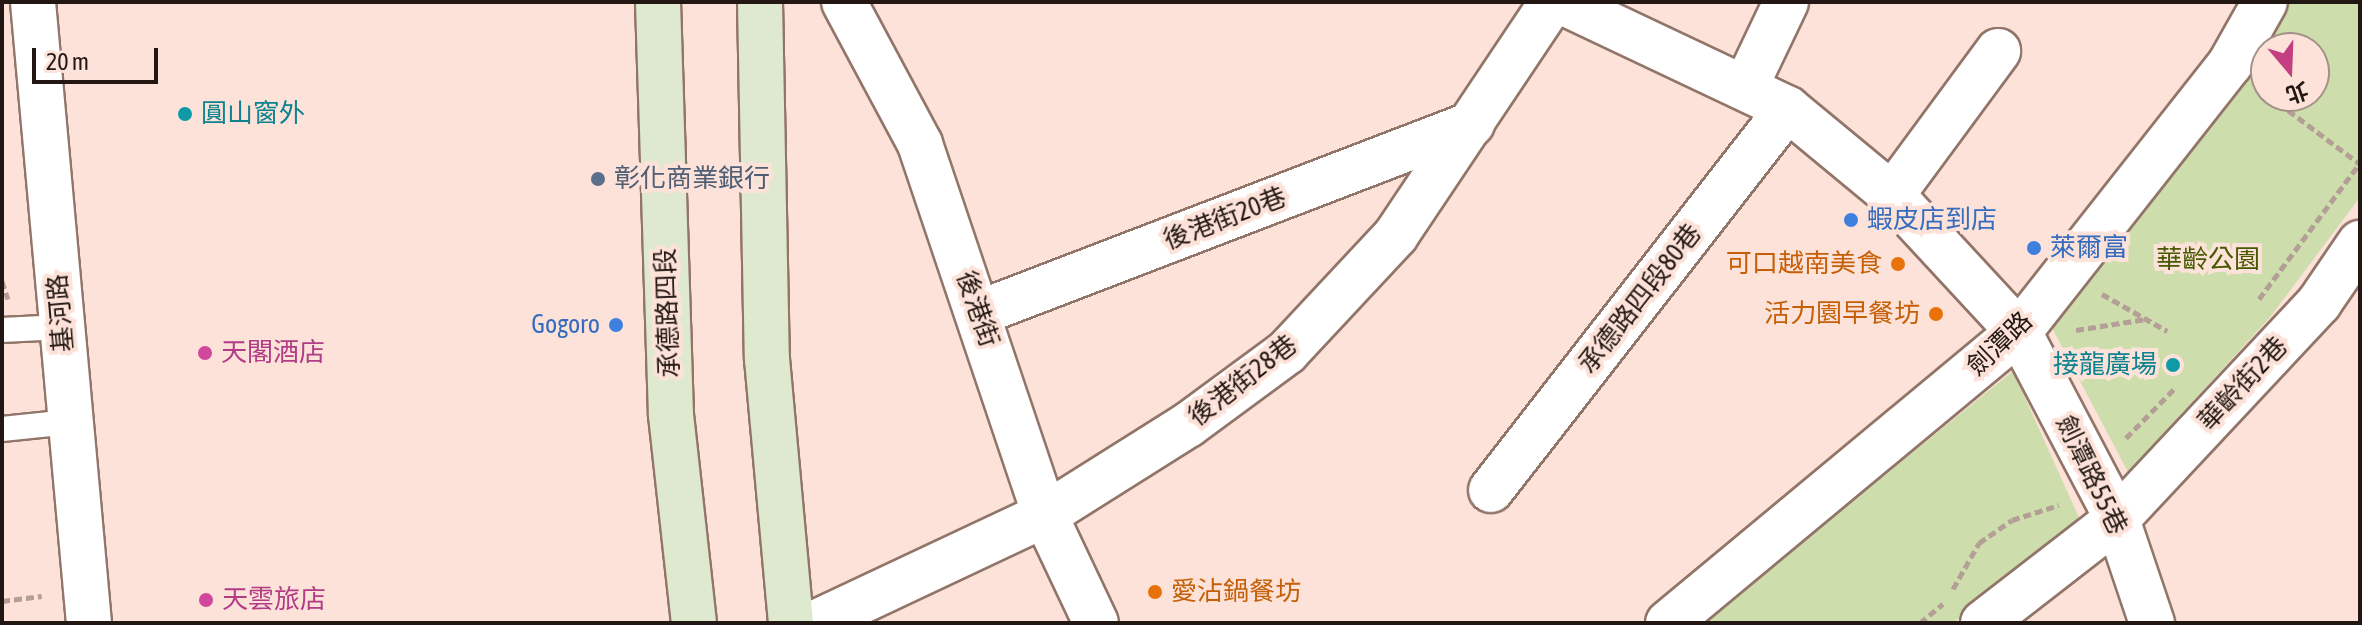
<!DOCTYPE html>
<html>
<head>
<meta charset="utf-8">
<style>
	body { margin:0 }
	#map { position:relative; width:2362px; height:625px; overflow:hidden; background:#fce2d8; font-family:"Asap Condensed","Noto Sans TC",sans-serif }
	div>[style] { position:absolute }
	.green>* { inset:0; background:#cdddab }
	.path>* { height:5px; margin-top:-2.5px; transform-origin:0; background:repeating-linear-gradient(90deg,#b49f96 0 8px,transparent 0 12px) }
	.roads { filter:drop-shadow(2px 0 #927569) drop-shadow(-2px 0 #927569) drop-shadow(0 2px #927569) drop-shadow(0 -2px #927569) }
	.lane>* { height:24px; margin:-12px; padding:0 12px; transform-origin:12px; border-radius:12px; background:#fff }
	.street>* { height:44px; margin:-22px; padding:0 22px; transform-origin:22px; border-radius:22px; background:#fff }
	.secondary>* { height:44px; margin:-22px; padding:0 22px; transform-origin:22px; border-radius:22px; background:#dee9cf }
	.dots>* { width:22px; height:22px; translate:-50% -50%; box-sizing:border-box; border:4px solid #fce2d8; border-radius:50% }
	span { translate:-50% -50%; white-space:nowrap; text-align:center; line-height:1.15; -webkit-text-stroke:8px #fce2d8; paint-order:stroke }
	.culture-label { font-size:26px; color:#0d838f }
	.left { translate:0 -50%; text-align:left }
	.right { translate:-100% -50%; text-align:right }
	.service-label { font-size:26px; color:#4e5e75 }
	.street-label { font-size:26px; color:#221712 }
	.shop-label { font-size:26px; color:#366cbe }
	.park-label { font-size:26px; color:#475a02 }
	.food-label { font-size:26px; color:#c56008 }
	.hotel-label { font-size:26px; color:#b23c85 }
	.frame { position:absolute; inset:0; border:4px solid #221712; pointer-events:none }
	.north { position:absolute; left:2250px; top:32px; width:80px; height:80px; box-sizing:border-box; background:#fce2d8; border:2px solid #a59189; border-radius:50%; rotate:161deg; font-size:22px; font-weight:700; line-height:32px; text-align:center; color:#221712 }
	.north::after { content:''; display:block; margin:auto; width:28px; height:36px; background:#c43f81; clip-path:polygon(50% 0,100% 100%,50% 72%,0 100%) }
	.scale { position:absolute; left:32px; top:48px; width:126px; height:36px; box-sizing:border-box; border:4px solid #221712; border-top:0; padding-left:10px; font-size:24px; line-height:28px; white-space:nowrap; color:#221712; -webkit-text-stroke:6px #fce2d8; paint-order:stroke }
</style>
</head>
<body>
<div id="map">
	<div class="green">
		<div style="clip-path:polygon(evenodd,2288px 2px,2360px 2px,2360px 197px,2271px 316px,2128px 472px,2051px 326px,2241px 81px,2288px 2px,2266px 48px,2314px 48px,2314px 96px,2266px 96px,2266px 48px)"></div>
		<div style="clip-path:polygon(2013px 371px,2081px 522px,1953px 623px,1702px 623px)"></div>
	</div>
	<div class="path">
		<div style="left:2269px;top:96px;width:114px;rotate:36.8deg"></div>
		<div style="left:2px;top:281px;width:19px;rotate:72deg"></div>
		<div style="left:2102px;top:294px;width:75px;rotate:29.6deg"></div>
		<div style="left:2259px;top:299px;width:169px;rotate:-53.4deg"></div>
		<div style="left:2076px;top:330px;width:71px;rotate:-8.9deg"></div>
		<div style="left:2126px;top:438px;width:71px;rotate:-45.6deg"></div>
		<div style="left:1953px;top:589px;width:53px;rotate:-60.5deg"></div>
		<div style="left:1979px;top:543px;width:40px;rotate:-34.9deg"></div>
		<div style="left:2012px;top:520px;width:49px;rotate:-17.7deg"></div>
		<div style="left:2px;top:601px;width:40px;rotate:-7.1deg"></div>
		<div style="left:1920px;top:623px;width:30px;rotate:-40deg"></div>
	</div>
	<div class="roads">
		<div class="lane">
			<div style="left:2px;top:330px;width:60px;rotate:-2.9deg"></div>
			<div style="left:2px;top:429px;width:68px;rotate:-5.9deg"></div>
		</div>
		<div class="street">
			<div style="left:33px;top:2px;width:624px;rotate:84.85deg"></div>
			<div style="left:844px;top:2px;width:161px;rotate:61.8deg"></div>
			<div style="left:920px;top:144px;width:391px;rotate:71.4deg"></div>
			<div style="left:1045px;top:515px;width:119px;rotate:64.7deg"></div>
			<div style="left:1562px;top:2px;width:250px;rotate:25.3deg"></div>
			<div style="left:1788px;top:109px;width:135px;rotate:39.6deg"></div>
			<div style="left:1892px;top:195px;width:187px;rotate:47.2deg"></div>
			<div style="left:2019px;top:332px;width:211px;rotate:62.3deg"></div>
			<div style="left:2117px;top:519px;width:110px;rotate:71.4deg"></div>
			<div style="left:1746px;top:86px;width:93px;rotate:-64.5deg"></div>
			<div style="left:1892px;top:195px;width:179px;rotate:-53.6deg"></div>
			<div style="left:979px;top:313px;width:528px;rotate:-20.98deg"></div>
			<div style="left:1491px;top:490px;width:483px;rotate:-52.1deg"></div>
			<div style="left:815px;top:623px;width:254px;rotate:-25.2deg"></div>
			<div style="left:1045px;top:515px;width:169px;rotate:-32.2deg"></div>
			<div style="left:1188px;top:425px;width:123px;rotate:-36.4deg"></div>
			<div style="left:1287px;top:352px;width:160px;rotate:-47deg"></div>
			<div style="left:1396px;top:235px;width:280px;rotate:-56.2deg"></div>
			<div style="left:1668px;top:623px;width:456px;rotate:-39.7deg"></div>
			<div style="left:2019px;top:332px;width:341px;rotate:-51.8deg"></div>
			<div style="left:2230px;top:64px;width:71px;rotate:-60.6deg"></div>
			<div style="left:1983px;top:623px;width:170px;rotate:-37.8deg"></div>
			<div style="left:2117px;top:519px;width:296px;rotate:-46.9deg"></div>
			<div style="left:2319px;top:303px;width:73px;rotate:-55.7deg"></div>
		</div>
		<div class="secondary">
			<div style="left:658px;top:2px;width:413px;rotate:88.2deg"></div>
			<div style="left:671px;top:415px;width:209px;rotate:83.7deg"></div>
			<div style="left:760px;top:2px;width:357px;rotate:88.9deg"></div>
			<div style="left:767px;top:359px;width:265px;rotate:84.8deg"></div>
		</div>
	</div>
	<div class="dots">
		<div style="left:185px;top:114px;background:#0f9aa8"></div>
		<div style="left:598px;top:179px;background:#5c6f8a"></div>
		<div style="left:1851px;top:220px;background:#3f7fe0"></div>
		<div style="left:2034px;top:248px;background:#3f7fe0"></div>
		<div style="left:1898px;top:264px;background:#e8710a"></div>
		<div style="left:1936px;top:314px;background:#e8710a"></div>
		<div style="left:616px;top:325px;background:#3f7fe0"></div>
		<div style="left:205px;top:353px;background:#d1479c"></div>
		<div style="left:2173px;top:365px;background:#0f9aa8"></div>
		<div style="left:1155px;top:592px;background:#e8710a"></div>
		<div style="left:206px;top:600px;background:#d1479c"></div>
	</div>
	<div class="culture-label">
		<span class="left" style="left:201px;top:114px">圓山窗外</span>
		<span class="right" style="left:2157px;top:365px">接龍廣場</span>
	</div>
	<div class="service-label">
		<span class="left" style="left:614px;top:179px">彰化商業銀行</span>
	</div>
	<div class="street-label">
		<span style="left:1225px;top:219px;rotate:-21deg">後港街20巷</span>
		<span style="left:1640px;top:299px;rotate:-52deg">承德路四段80巷</span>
		<span style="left:977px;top:309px;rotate:71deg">後港街</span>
		<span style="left:61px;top:313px;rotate:-95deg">基河路</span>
		<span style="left:668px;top:313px;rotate:-92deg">承德路四段</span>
		<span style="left:2000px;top:344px;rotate:-44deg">劍潭路</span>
		<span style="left:1243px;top:381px;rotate:-38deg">後港街28巷</span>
		<span style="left:2243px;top:384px;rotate:-47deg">華齡街2巷</span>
		<span style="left:2091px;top:475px;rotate:64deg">劍潭路55巷</span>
	</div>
	<div class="shop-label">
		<span class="left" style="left:1867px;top:220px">蝦皮店到店</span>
		<span class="left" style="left:2050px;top:248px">萊爾富</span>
		<span class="right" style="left:600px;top:325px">Gogoro</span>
	</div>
	<div class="park-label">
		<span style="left:2208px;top:260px">華齡公園</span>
	</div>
	<div class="food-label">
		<span class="right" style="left:1882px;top:264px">可口越南美食</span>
		<span class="right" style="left:1920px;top:314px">活力園早餐坊</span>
		<span class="left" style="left:1171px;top:592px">愛沾鍋餐坊</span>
	</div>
	<div class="hotel-label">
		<span class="left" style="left:221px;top:353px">天閣酒店</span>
		<span class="left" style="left:222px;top:600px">天雲旅店</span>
	</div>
	<div class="frame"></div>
	<div class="north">北</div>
	<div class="scale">20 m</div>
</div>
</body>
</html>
